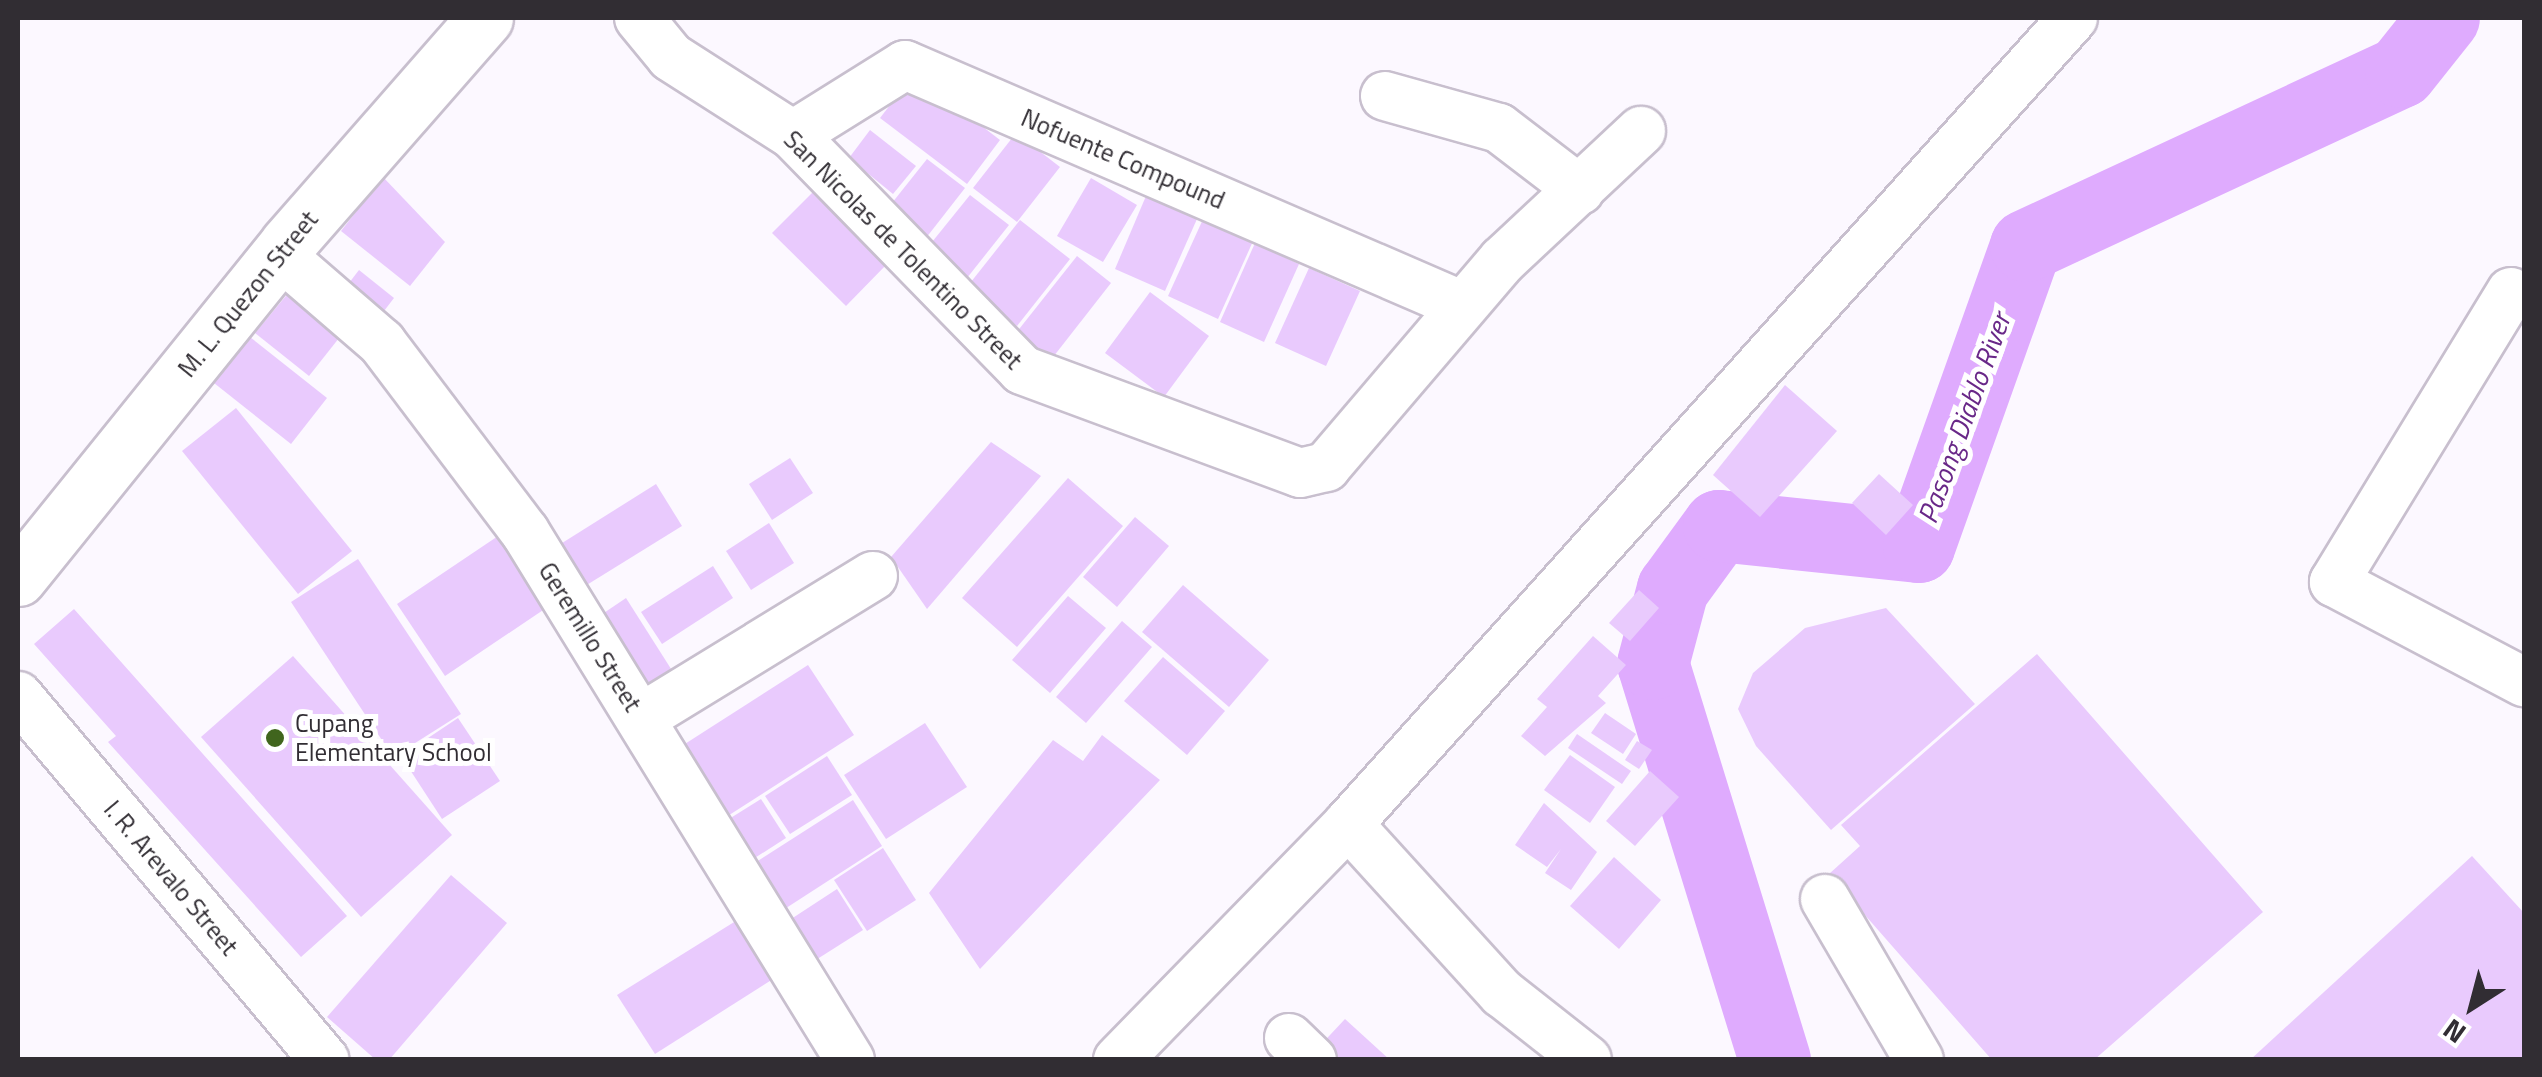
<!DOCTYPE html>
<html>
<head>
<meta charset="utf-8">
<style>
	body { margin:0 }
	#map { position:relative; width:2542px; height:1077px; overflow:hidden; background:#fcf8ff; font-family:"Titillium Web",sans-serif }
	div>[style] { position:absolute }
	.river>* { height:72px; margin:-36px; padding:0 36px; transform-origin:36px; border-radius:36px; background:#dfabfe }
	.building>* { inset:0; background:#e9cafd }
	.roads { filter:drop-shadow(2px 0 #c8bfce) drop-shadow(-2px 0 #c8bfce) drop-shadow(0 2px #c8bfce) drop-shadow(0 -2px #c8bfce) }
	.minor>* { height:48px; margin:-24px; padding:0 24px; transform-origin:24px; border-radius:24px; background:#fff }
	.major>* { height:55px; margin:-27.5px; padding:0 27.5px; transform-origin:27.5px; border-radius:27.5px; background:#fff }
	.dots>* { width:28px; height:28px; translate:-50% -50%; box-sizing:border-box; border:5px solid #fff; border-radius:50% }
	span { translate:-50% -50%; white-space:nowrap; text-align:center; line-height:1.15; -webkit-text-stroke:10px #fff; paint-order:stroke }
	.street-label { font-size:25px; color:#312d33 }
	.poi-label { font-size:25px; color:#312d33 }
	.left { translate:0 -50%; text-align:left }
	.water-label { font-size:28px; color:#692888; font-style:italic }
	.frame { position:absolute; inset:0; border:20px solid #312d33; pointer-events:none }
	.north { position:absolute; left:2422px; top:957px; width:100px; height:100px; -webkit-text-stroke:8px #fff; paint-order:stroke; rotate:216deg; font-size:28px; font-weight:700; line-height:40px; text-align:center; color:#312d33 }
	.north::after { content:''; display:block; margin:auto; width:35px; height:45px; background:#312d33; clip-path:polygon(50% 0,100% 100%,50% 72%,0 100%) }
</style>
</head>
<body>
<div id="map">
	<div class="river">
		<div style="left:1775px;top:1060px;width:414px;rotate:-107.1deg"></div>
		<div style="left:1653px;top:664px;width:78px;rotate:-75.1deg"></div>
		<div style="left:1673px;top:589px;width:78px;rotate:-53.9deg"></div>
		<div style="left:1719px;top:526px;width:201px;rotate:6deg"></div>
		<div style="left:1919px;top:547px;width:319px;rotate:-70.4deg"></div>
		<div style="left:2026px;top:246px;width:413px;rotate:-24.9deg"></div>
		<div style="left:2401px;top:72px;width:69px;rotate:-51.5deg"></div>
	</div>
	<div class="building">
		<div style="clip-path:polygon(914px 74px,1000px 140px,967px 184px,880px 118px)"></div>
		<div style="clip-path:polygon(870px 130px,916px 166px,893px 194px,849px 158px)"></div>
		<div style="clip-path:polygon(1016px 133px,1060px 167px,1017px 222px,973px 188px)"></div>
		<div style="clip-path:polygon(927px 159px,965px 188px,926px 238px,888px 208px)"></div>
		<div style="clip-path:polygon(383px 177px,445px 242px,410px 286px,341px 231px)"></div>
		<div style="clip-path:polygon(1091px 178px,1137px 205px,1103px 262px,1057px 236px)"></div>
		<div style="clip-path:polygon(813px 192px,887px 264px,846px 306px,772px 233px)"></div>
		<div style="clip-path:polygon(970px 195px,1009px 225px,967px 278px,928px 247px)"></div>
		<div style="clip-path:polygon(1146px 196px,1197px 219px,1165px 291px,1115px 269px)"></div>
		<div style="clip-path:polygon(1204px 217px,1254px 239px,1218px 319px,1168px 296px)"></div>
		<div style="clip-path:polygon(1020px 220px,1070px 259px,1017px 326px,967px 287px)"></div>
		<div style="clip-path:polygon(1255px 243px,1299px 264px,1264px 342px,1220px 322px)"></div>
		<div style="clip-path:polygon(1077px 256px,1111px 283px,1050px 361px,1016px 333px)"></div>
		<div style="clip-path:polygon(1309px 268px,1360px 291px,1326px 366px,1275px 343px)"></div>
		<div style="clip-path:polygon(359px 270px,394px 298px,374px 324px,339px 296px)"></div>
		<div style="clip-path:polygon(290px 291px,343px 333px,309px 376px,255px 333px)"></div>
		<div style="clip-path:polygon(1150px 292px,1209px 336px,1164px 397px,1105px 353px)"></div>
		<div style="clip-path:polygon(250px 337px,327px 398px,291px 444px,214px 383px)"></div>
		<div style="clip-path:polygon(1785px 385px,1837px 431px,1760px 517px,1713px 475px)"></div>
		<div style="clip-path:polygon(236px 408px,352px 551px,298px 594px,182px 451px)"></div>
		<div style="clip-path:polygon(991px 442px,1041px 476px,927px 609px,891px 557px)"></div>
		<div style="clip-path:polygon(790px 458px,813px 493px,772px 520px,749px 484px)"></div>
		<div style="clip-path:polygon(1879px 474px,1913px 505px,1886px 535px,1852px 503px)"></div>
		<div style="clip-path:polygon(1068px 478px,1123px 526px,1017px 647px,962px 598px)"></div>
		<div style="clip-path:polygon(656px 484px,682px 526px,577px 591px,551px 550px)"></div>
		<div style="clip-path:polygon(1135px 517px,1169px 546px,1117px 607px,1083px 577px)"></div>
		<div style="clip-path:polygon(769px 523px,794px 563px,751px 590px,726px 551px)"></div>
		<div style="clip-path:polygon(510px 528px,558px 600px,445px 676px,397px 604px)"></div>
		<div style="clip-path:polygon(358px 559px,461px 714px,393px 757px,291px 602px)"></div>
		<div style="clip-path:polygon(713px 566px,733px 598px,662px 644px,641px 612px)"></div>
		<div style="clip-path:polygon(1183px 585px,1269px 660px,1229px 707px,1142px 632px)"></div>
		<div style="clip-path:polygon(1639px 590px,1659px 608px,1630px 641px,1609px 623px)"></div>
		<div style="clip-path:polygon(1068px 596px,1106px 628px,1050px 693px,1012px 660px)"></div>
		<div style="clip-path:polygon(626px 598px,673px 672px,639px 694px,592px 621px)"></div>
		<div style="clip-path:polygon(1886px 608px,1975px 704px,1831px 830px,1756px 746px,1738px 709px,1753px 673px,1805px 628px)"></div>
		<div style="clip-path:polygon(74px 609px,347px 916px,301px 957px,108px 742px,116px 736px,34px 644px)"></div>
		<div style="clip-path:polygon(1122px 621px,1152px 647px,1086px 723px,1056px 697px)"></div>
		<div style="clip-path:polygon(1593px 636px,1626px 665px,1598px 696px,1606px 703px,1545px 756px,1521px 736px,1547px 707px,1537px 699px)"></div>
		<div style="clip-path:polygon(2037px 654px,2263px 912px,2094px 1060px,1992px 1060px,1829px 874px,1860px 846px,1841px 825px)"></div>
		<div style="clip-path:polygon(293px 656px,452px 835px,361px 917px,201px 737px)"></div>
		<div style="clip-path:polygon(1163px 657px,1225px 711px,1187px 755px,1124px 701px)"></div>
		<div style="clip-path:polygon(808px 665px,854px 735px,723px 819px,677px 749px)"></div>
		<div style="clip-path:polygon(1605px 713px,1636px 734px,1623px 754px,1591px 733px)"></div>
		<div style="clip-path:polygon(458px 718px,500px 781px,442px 819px,401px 756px)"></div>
		<div style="clip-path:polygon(925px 723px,967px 787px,886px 839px,844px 775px)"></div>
		<div style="clip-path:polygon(1577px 734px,1631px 771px,1622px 784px,1568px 748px)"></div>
		<div style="clip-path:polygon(1102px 735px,1160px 780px,980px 969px,929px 893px,1053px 740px,1083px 761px)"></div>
		<div style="clip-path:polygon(1637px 741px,1652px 750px,1639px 769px,1625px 760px)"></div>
		<div style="clip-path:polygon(1570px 755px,1615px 787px,1590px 823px,1544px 790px)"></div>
		<div style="clip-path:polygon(827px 756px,852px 795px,790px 834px,765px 796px)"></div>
		<div style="clip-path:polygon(1650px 771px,1679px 797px,1635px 846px,1606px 821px)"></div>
		<div style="clip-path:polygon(761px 799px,786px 838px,747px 863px,721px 824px)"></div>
		<div style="clip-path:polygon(853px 800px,882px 846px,780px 912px,750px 866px)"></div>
		<div style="clip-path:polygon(1544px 803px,1597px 852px,1571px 890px,1545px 873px,1561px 849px,1547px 867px,1515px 845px)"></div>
		<div style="clip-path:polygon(883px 848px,916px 900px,867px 931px,834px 880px)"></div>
		<div style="clip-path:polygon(2472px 856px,2524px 913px,2524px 1060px,2250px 1060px)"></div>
		<div style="clip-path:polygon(1614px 857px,1661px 900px,1619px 949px,1570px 906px)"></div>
		<div style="clip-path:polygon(451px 875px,507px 923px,389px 1060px,376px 1060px,327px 1017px)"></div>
		<div style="clip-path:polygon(837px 889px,863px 930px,811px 963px,785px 923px)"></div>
		<div style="clip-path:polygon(747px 914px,784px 972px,655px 1054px,617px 995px)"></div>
		<div style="clip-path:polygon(1345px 1019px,1390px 1060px,1324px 1060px,1315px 1051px)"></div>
	</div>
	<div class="roads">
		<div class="minor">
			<div style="left:639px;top:18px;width:50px;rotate:50.6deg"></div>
			<div style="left:671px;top:57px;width:145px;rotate:32.6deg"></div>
			<div style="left:793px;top:135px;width:328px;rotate:45.7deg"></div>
			<div style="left:1022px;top:370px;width:296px;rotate:20.3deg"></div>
			<div style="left:1300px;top:473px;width:27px;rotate:-13deg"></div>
			<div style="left:1326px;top:467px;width:272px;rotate:-49.5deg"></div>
			<div style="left:1503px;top:260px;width:189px;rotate:-43.1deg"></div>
			<div style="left:1385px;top:96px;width:118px;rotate:15.7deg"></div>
			<div style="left:1499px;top:128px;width:102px;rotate:37.4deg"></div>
			<div style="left:793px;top:135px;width:132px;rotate:-32deg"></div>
			<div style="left:905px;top:65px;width:606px;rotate:23.35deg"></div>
			<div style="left:279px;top:254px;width:136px;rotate:40.8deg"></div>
			<div style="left:382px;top:343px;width:237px;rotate:52.9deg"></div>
			<div style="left:525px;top:532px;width:620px;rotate:58.39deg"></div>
			<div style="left:2511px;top:292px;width:340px;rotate:121.4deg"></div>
			<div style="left:2334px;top:582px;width:215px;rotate:27.8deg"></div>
			<div style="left:18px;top:696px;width:476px;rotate:49.9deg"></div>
			<div style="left:641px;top:718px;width:272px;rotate:-31.5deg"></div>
			<div style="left:1348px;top:824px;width:229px;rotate:47.7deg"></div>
			<div style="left:1502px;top:993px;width:108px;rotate:38.2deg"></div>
			<div style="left:1825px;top:899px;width:186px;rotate:59.7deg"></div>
			<div style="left:1289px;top:1038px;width:32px;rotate:44deg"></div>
			<div style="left:1118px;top:1060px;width:330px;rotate:-45.7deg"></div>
			<div style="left:1348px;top:824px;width:1084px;rotate:-48.03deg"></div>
		</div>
		<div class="major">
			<div style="left:18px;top:578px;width:430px;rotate:-51.1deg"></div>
			<div style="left:288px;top:243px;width:299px;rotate:-48.8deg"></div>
		</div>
	</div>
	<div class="dots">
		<div style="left:275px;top:738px;background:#40651d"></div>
	</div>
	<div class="street-label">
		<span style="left:1123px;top:159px;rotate:23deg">Nofuente Compound</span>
		<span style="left:903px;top:250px;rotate:45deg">San Nicolas de Tolentino Street</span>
		<span style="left:248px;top:294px;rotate:-51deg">M. L. Quezon Street</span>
		<span style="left:590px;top:637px;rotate:58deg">Geremillo Street</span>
		<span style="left:171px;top:878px;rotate:50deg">I. R. Arevalo Street</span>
	</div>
	<div class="poi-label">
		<span class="left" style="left:295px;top:738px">Cupang<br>Elementary School</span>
	</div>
	<div class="water-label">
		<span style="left:1964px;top:418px;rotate:-70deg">Pasong Diablo River</span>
	</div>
	<div class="frame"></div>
	<div class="north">N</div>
</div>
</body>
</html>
